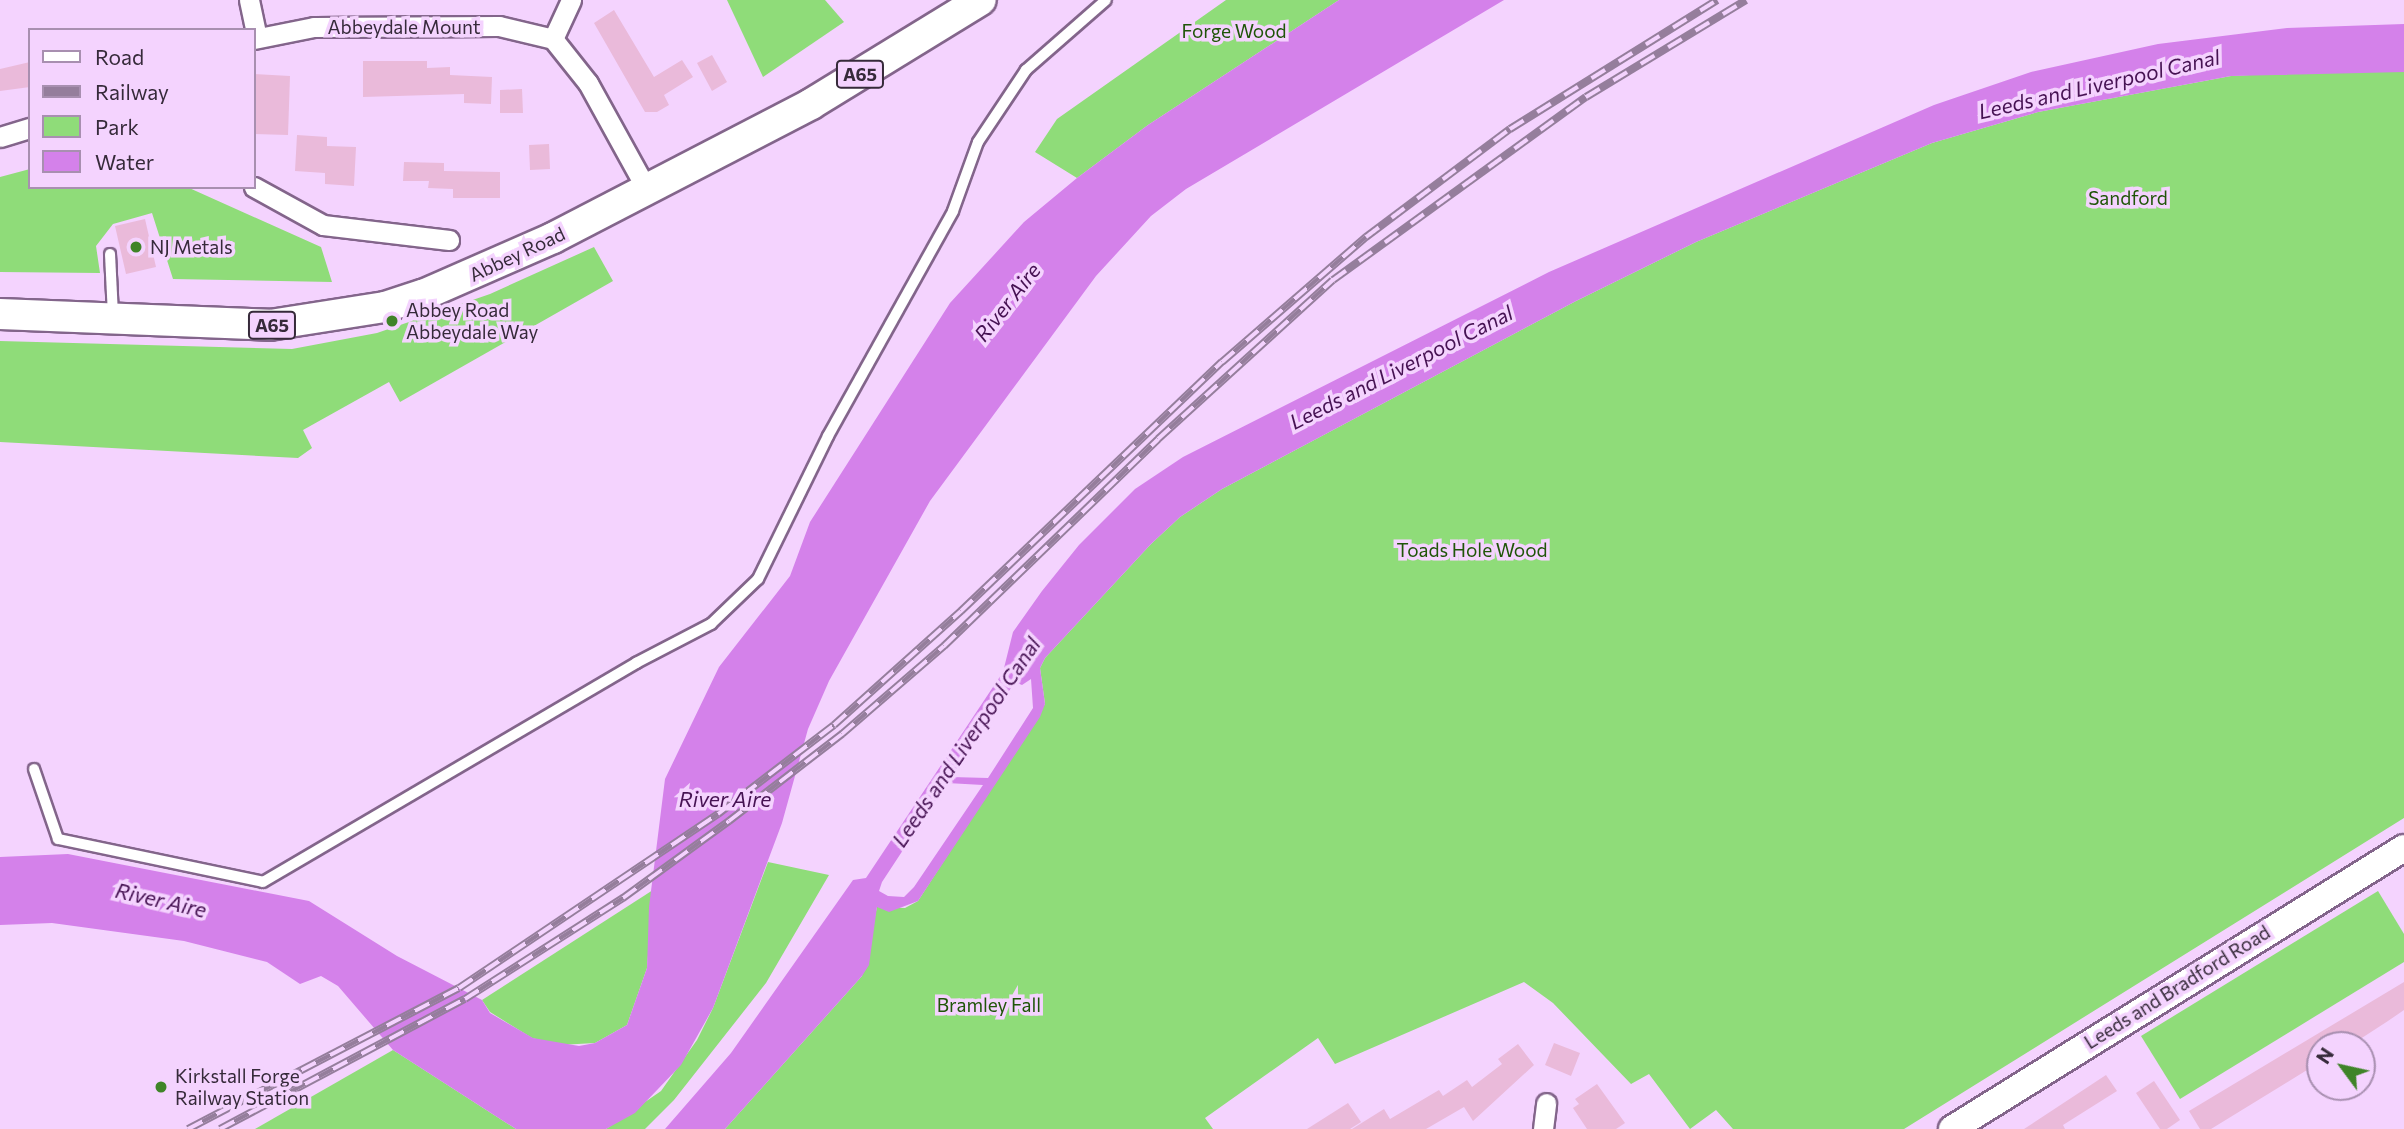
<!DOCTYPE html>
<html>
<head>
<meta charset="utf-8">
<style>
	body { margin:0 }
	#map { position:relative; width:2404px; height:1129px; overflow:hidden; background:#f4d3fe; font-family:Commissioner,sans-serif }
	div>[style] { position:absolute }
	.green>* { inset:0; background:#8fdc79 }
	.water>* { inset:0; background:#d481ea }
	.building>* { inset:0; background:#eabada }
	.roads { filter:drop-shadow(2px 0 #83658b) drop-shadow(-2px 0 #83658b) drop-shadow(0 2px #83658b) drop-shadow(0 -2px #83658b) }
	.lane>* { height:10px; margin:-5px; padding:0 5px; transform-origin:5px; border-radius:5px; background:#fff }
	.street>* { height:19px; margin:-9.5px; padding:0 9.5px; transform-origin:9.5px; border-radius:9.5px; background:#fff }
	.secondary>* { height:26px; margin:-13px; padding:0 13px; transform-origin:13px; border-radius:13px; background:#fff }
	.primary>* { height:30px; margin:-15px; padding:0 15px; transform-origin:15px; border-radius:15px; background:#fff }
	.rail>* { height:8px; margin-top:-4px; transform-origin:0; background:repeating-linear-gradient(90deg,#f4d3fe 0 16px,#957e9c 0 32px); box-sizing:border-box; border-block:2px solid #957e9c }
	.dots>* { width:19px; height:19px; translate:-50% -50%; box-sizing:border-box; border:4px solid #f4d3fe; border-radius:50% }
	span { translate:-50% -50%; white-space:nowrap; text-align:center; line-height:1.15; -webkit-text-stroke:7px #f4d3fe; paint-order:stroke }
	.shield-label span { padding:2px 5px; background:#f4d3fe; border:2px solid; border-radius:5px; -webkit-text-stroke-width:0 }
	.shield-label { font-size:18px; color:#362a3a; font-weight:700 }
	.street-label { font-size:19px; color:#362a3a }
	.park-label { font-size:19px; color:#1f5508 }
	.poi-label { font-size:19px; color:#362a3a }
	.left { translate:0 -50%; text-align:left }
	.water-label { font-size:21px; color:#461253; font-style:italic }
	.legend { position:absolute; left:28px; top:28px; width:228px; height:161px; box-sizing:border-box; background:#f4d3fe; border:2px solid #a88fb0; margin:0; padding:9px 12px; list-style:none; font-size:21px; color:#362a3a }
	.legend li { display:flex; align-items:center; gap:14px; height:35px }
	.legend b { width:35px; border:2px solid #a88fb0 }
	.north { position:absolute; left:2306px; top:1031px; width:70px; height:70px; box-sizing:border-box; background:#f4d3fe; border:2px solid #a88fb0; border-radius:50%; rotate:303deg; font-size:19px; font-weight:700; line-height:28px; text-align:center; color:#362a3a }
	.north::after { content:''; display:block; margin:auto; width:24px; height:32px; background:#3f8428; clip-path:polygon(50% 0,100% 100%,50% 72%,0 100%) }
</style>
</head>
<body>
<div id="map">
	<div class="green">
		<div style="clip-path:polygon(727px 0,825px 0,844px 22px,763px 77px)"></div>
		<div style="clip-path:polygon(1226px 0,1339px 0,1148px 125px,1077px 178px,1035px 152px,1057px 119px)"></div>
		<div style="clip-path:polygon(2345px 70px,2404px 72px,2404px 818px,1904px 1129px,1733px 1129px,1716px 1110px,1690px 1129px,1649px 1074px,1631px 1084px,1553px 1003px,1524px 982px,1335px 1064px,1318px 1038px,1205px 1118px,1213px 1129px,725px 1129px,862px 976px,877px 907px,905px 908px,918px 901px,1045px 704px,1040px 668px,1045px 658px,1151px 544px,1180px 517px,1222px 489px,1576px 301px,1696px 242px,1932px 143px,2038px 112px,2231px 76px)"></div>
		<div style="clip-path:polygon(30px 169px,30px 187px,187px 187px,321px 247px,332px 282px,173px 279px,152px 213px,113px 224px,96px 246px,100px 273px,0 272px,0 177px)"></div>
		<div style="clip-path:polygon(594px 247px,613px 281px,400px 402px,389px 382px,303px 430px,312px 448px,298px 458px,0 442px,0 341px,292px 349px,377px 333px,490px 294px)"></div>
		<div style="clip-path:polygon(768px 862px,829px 875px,766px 983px,674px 1100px,645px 1129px,606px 1129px,661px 1091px,697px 1040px,713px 1008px)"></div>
		<div style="clip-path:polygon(653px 890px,647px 968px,627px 1025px,595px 1043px,560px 1045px,532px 1038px,490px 1012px,482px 1000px)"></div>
		<div style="clip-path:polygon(2378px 891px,2404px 934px,2404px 962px,2180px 1099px,2141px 1036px)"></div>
		<div style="clip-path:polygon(393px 1050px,516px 1129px,255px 1129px)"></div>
	</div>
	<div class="water">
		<div style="clip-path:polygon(1339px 0,1504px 0,1186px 189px,1151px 216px,1096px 276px,930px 501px,829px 681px,808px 729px,782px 823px,713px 1008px,681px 1065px,635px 1113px,606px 1129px,516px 1129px,393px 1050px,338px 986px,321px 976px,300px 984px,267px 962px,184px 941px,52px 923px,0 925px,0 857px,68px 854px,309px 901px,397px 956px,482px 1000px,490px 1013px,533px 1038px,579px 1046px,595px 1043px,627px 1025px,647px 968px,649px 907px,665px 779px,719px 667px,790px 576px,810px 522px,950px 303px,1024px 222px,1077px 178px,1148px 125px)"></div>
		<div style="clip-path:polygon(evenodd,2404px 24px,2404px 72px,2231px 76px,2038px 112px,1932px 143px,1696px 242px,1576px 301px,1222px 489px,1180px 517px,1151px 544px,1045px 658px,1040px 668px,1045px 704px,1040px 717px,918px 901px,889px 912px,877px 907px,869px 965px,862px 976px,725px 1129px,665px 1129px,731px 1053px,853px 880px,866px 878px,1003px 672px,1013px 632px,1042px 591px,1079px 545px,1135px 489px,1183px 457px,1549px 272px,1934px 105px,2031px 72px,2158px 44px,2287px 28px,2404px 24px,1031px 679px,1033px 708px,988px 778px,951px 777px,1015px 682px,1022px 685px,1031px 679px,2404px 24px,947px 783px,983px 785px,914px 887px,904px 897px,888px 896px,879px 891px,882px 882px,947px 783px)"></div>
	</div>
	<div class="building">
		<div style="clip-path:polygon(614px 10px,654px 77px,682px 60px,693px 77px,664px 95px,669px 105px,657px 112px,645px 112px,594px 23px)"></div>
		<div style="clip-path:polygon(712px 55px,727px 82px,712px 91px,697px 63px)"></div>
		<div style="clip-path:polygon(363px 61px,427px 61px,427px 68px,450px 67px,450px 75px,492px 77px,491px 104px,464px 103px,464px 94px,363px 97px)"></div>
		<div style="clip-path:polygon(30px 62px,30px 87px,0 91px,0 69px)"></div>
		<div style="clip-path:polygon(254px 74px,290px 76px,288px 135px,254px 134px)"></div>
		<div style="clip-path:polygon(522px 89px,523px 113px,500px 113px,500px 90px)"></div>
		<div style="clip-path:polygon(297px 135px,327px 137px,327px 146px,356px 147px,354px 186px,325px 184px,325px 173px,295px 171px)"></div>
		<div style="clip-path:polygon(549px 144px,550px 169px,530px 170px,529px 145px)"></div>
		<div style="clip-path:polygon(404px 162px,444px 163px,444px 171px,500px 172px,500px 198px,453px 198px,453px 189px,428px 188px,429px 181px,403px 181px)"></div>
		<div style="clip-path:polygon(145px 219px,156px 267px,126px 274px,115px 226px)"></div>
		<div style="clip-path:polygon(2404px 982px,2404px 1010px,2388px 1021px,2351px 1045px,2320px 1045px,2320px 1062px,2211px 1129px,2200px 1129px,2189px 1111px)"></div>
		<div style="clip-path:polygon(1554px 1043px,1580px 1053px,1571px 1076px,1545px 1065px)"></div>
		<div style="clip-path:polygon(1518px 1044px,1534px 1065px,1473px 1121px,1464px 1107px,1426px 1129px,1352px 1129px,1384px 1109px,1390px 1119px,1439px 1090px,1443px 1096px,1467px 1080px,1472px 1087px,1502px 1064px,1498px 1059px)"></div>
		<div style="clip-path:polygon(2106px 1075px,2117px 1091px,2063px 1125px,2065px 1129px,2024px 1129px)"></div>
		<div style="clip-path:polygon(2154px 1081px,2180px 1120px,2167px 1129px,2160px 1129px,2136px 1093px)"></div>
		<div style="clip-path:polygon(1597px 1084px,1625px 1123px,1616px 1129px,1587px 1129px,1573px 1108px,1579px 1104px,1575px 1099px)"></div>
		<div style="clip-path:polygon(1348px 1103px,1361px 1122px,1350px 1129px,1307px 1129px)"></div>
	</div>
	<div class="roads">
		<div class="lane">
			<div style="left:110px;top:254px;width:62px;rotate:87.2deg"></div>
			<div style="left:34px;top:769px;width:74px;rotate:71.1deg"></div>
			<div style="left:58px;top:839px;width:209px;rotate:11.8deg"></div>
			<div style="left:263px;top:882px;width:433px;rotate:-30.4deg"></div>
			<div style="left:636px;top:663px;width:85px;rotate:-27.5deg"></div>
			<div style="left:711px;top:624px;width:65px;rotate:-43.8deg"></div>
			<div style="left:758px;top:579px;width:159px;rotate:-63.9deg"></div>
			<div style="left:828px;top:436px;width:257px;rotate:-60.9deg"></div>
			<div style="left:953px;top:211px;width:73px;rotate:-70.1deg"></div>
			<div style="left:978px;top:142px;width:87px;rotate:-56.3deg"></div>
			<div style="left:1026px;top:70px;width:106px;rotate:-41.2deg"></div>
		</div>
		<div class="street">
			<div style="left:249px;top:0;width:38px;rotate:78deg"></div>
			<div style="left:254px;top:39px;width:61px;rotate:-11.3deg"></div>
			<div style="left:314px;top:27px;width:185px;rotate:-0.3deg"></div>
			<div style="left:499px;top:26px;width:56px;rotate:13.5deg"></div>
			<div style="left:553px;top:39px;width:56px;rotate:51.5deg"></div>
			<div style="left:588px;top:83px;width:122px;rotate:61.1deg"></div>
			<div style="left:553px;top:39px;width:43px;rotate:-65.2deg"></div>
			<div style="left:0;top:137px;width:31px;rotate:-17deg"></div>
			<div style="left:254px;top:187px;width:79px;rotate:28.8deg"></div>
			<div style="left:323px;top:225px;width:127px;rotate:6.8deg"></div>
			<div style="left:1543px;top:1129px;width:26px;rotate:-83deg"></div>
		</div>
		<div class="secondary">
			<div style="left:1952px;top:1129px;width:532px;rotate:-31.87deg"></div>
		</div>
		<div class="primary">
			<div style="left:0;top:314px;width:270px;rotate:2.3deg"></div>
			<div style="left:270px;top:325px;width:116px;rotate:-8.9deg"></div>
			<div style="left:385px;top:307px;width:40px;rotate:-18deg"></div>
			<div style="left:423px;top:295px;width:142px;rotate:-23.7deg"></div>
			<div style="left:553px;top:238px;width:291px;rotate:-27.4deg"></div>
			<div style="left:811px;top:104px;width:199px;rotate:-31.5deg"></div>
		</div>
	</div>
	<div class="rail">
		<div style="left:188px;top:1129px;width:305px;rotate:-27.5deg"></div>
		<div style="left:459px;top:988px;width:312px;rotate:-33.9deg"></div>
		<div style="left:718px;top:814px;width:146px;rotate:-37.5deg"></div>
		<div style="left:834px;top:725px;width:171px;rotate:-41.9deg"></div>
		<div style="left:961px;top:611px;width:361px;rotate:-43.7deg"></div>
		<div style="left:1222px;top:362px;width:191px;rotate:-41deg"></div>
		<div style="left:1366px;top:237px;width:180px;rotate:-36.9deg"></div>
		<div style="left:1510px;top:129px;width:244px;rotate:-31.9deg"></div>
		<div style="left:220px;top:1129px;width:277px;rotate:-28deg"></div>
		<div style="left:465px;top:999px;width:188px;rotate:-32.6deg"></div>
		<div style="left:623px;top:898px;width:131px;rotate:-36deg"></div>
		<div style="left:729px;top:821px;width:143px;rotate:-37.6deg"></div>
		<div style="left:842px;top:734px;width:135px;rotate:-40.8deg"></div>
		<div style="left:944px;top:646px;width:298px;rotate:-44deg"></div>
		<div style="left:1158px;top:439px;width:236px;rotate:-42.3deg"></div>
		<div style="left:1333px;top:280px;width:312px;rotate:-35.9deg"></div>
		<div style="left:1586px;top:97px;width:187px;rotate:-31.2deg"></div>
	</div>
	<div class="dots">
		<div style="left:136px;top:247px;background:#3f8428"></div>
		<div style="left:392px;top:321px;background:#3f8428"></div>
		<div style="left:161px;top:1087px;background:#3f8428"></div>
	</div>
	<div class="shield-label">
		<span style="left:860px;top:74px">A65</span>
		<span style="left:272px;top:325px">A65</span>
	</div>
	<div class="street-label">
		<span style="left:404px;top:27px">Abbeydale Mount</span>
		<span style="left:517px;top:254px;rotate:-25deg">Abbey Road</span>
		<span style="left:2177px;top:987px;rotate:-32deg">Leeds and Bradford Road</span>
	</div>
	<div class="park-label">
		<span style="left:1234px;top:31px">Forge Wood</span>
		<span style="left:2128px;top:198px">Sandford</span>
		<span style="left:1472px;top:550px">Toads Hole Wood</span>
		<span style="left:989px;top:1005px">Bramley Fall</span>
	</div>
	<div class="poi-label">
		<span class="left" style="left:150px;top:247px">NJ Metals</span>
		<span class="left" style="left:406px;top:321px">Abbey Road<br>Abbeydale Way</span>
		<span class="left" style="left:175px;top:1087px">Kirkstall Forge<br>Railway Station</span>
	</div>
	<div class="water-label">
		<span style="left:2099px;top:84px;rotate:-13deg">Leeds and Liverpool Canal</span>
		<span style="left:1007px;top:302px;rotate:-52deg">River Aire</span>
		<span style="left:1401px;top:367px;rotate:-27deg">Leeds and Liverpool Canal</span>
		<span style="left:966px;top:742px;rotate:-56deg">Leeds and Liverpool Canal</span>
		<span style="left:725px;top:799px">River Aire</span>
		<span style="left:161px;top:900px;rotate:13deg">River Aire</span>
	</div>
	<ul class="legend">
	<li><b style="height:9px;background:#fff"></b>Road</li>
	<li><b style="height:9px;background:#957e9c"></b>Railway</li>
	<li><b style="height:19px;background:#8fdc79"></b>Park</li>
	<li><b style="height:19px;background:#d481ea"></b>Water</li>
	</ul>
	<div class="north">N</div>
</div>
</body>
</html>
